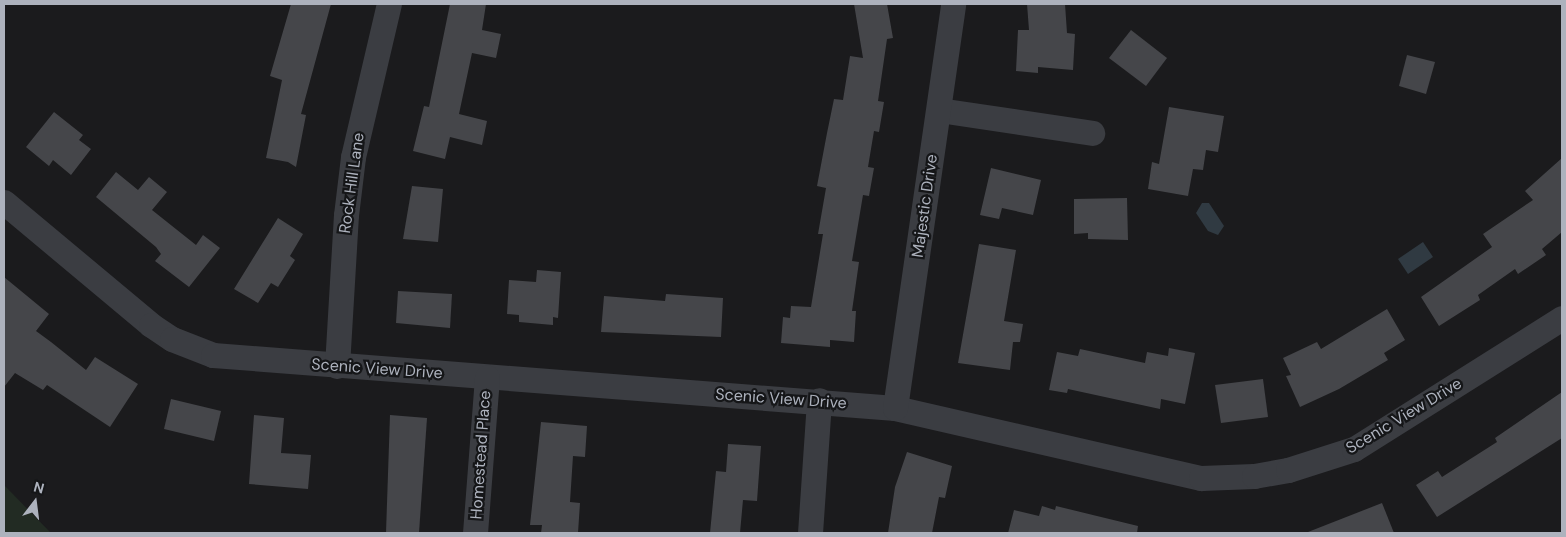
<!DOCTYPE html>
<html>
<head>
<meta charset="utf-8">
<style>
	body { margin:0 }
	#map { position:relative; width:1566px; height:537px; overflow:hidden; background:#1b1b1d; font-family:"DM Sans",sans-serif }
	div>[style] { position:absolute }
	.green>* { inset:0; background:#222b23 }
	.water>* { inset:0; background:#303a42 }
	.building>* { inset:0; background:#45464a }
	.street>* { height:25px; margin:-12.5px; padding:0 12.5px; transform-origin:12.5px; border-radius:12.5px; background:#3b3d42 }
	span { translate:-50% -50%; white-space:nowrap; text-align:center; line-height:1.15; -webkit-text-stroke:4.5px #151618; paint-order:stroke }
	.street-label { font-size:16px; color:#adb2bd }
	.frame { position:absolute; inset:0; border:5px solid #adb2bd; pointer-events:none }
	.north { position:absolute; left:10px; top:477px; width:50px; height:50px; -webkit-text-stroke:4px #151618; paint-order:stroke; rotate:15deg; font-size:14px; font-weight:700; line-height:20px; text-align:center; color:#adb2bd }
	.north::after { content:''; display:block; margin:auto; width:18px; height:22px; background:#adb2bd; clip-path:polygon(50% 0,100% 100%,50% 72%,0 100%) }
</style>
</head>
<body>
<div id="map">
	<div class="green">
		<div style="clip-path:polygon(4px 485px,51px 533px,4px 533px)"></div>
	</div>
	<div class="water">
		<div style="clip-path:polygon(1202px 203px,1209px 203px,1224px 226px,1218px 235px,1208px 231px,1196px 213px)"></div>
		<div style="clip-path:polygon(1423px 242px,1433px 257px,1408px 274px,1398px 259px)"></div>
	</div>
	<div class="building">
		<div style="clip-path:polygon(291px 4px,331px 4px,301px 114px,306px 115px,296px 167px,288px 162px,266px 158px,282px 80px,270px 76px)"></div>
		<div style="clip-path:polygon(450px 4px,486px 4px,482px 30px,501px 34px,496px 58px,472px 53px,459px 114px,487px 121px,482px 145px,450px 137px,445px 159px,413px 151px,424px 106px,429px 107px)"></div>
		<div style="clip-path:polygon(854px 4px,887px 4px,893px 38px,887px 39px,878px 101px,884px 102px,879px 132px,874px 131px,868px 167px,874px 168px,869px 196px,863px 195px,852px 261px,859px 262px,852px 311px,856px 311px,854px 342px,830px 340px,830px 347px,781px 343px,783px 317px,790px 318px,791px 306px,811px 307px,823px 234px,818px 234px,826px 188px,817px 186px,827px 133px,834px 99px,843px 100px,850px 56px,863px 58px)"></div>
		<div style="clip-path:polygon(1027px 4px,1065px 4px,1067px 33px,1075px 34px,1073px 70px,1038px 67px,1038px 73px,1016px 71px,1018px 30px,1029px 30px)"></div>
		<div style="clip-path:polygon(1131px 30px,1167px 58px,1146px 86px,1109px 58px)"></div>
		<div style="clip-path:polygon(1407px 55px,1435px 62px,1426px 94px,1399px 86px)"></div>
		<div style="clip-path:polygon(1169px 107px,1224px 116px,1218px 152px,1206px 150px,1203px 170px,1193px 169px,1188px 196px,1148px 189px,1152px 162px,1159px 164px)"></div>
		<div style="clip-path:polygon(54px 112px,83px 135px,79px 140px,91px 149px,71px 175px,53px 160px,49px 166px,26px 147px)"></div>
		<div style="clip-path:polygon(1562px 158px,1562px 232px,1542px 249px,1546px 255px,1518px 274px,1515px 269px,1478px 295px,1480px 300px,1439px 326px,1421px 297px,1492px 247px,1483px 234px,1533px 200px,1525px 191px)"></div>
		<div style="clip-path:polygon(991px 168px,1041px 180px,1033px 215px,1002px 208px,999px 219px,980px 215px)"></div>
		<div style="clip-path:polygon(116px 172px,138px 190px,149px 177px,167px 192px,152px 210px,196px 245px,203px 235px,220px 248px,189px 287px,155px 261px,161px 254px,156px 247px,96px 197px)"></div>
		<div style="clip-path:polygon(412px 186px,443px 189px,438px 242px,403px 239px)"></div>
		<div style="clip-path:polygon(1127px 198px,1128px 240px,1088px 239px,1088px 233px,1074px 234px,1074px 199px)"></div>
		<div style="clip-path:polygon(278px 218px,303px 234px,290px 256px,295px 260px,278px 287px,271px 283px,258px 303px,234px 289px)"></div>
		<div style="clip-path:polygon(979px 244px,1016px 250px,1004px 321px,1023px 324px,1020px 342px,1013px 342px,1010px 370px,958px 363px)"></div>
		<div style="clip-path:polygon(537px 270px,561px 272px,558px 318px,553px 317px,553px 325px,519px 322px,519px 315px,507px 314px,509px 280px,536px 282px)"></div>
		<div style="clip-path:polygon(4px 277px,49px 314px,36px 331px,51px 342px,86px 370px,95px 357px,138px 384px,110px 427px,47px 385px,43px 390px,15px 373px,4px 387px)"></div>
		<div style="clip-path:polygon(398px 291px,452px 294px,450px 328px,396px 323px)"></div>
		<div style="clip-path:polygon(666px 294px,723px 298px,721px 337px,601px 332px,604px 296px,665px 301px)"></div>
		<div style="clip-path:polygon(1387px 309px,1405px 340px,1384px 353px,1388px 360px,1339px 389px,1300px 407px,1286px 376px,1291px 375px,1283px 358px,1317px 342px,1321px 349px)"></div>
		<div style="clip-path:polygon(1169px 348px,1195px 353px,1185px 404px,1161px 399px,1160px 409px,1068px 389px,1067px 393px,1049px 390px,1057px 352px,1078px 356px,1080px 349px,1145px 363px,1147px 352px,1168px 356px)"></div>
		<div style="clip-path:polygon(1263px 379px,1268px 417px,1221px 423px,1215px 385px)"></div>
		<div style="clip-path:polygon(1562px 392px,1562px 438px,1437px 517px,1416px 485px,1438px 471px,1442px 477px,1497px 442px,1495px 438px)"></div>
		<div style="clip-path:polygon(171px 399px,221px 411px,214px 441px,164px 429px)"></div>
		<div style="clip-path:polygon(254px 415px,284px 418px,281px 453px,311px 455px,308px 489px,249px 484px)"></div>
		<div style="clip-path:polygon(390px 415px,427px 418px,419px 533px,386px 533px)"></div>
		<div style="clip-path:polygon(541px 422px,587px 426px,585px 457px,573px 456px,570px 502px,580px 503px,578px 533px,541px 533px,542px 525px,530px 525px)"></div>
		<div style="clip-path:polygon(728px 444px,761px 446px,757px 501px,743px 500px,740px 533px,710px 533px,716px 471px,726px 472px)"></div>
		<div style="clip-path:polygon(907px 452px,952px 466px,945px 498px,939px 497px,932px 533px,888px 533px,895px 487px)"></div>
		<div style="clip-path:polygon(1382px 503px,1394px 533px,1308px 533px,1308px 532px)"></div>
		<div style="clip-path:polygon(1042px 506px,1055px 510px,1056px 506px,1138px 526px,1137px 533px,1008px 533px,1014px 510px,1039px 516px)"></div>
	</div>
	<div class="street">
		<div style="left:939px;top:110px;width:155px;rotate:8.5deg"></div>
		<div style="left:4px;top:202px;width:192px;rotate:39.9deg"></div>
		<div style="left:151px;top:325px;width:25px;rotate:34deg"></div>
		<div style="left:172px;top:339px;width:44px;rotate:21.3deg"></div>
		<div style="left:213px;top:355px;width:684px;rotate:4.44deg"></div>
		<div style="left:895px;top:408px;width:314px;rotate:12.9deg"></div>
		<div style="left:1201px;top:478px;width:53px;rotate:-2.2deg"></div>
		<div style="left:1254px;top:476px;width:35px;rotate:-10deg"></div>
		<div style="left:1288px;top:470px;width:69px;rotate:-17.7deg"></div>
		<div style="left:1354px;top:449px;width:246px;rotate:-32.2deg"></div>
		<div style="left:337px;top:366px;width:151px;rotate:-86.6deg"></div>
		<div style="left:346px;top:215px;width:58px;rotate:-83.1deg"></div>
		<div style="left:353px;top:157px;width:157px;rotate:-76.8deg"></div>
		<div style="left:895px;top:408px;width:408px;rotate:-81.8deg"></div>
		<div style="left:475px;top:533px;width:156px;rotate:-85.6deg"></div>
		<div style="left:810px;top:533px;width:133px;rotate:-86.1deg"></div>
	</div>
	<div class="street-label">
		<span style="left:352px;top:183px;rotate:-82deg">Rock Hill Lane</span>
		<span style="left:925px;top:206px;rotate:-82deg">Majestic Drive</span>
		<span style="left:377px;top:369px;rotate:4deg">Scenic View Drive</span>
		<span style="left:781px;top:399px;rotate:4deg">Scenic View Drive</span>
		<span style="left:1404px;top:416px;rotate:-31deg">Scenic View Drive</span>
		<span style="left:481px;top:455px;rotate:-86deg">Homestead Place</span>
	</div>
	<div class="frame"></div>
	<div class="north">N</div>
</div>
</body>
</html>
